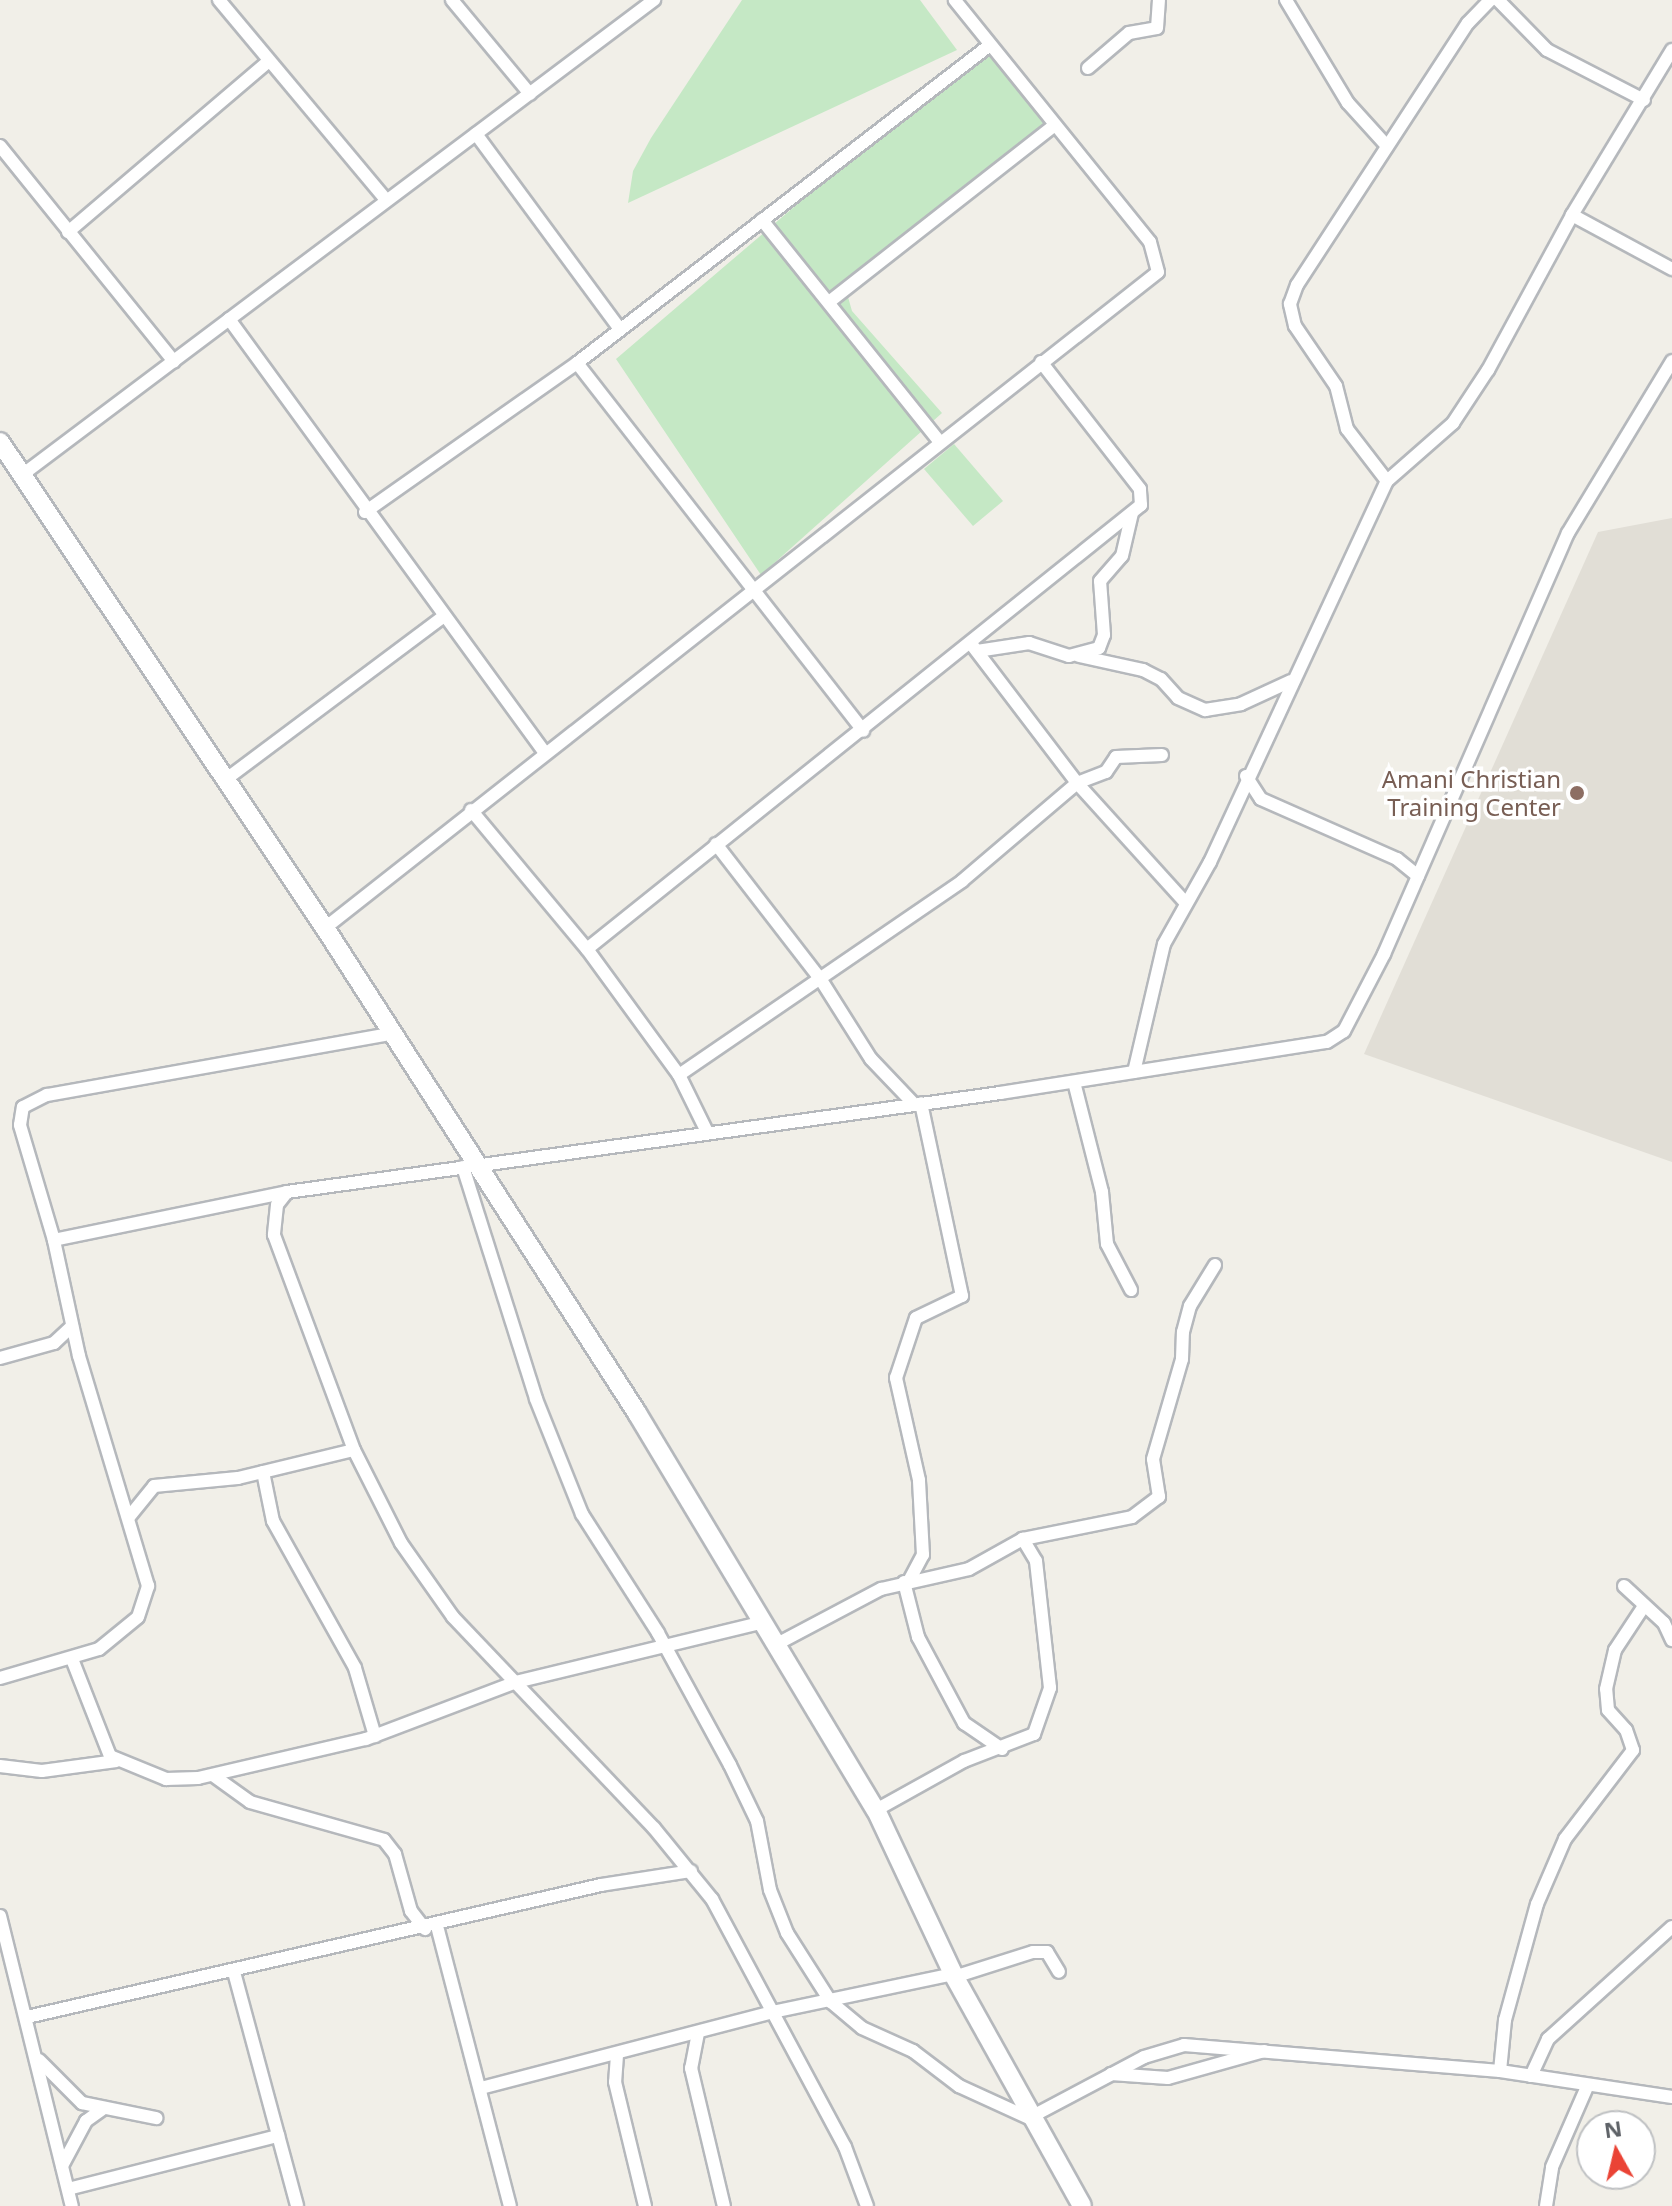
<!DOCTYPE html>
<html>
<head>
<meta charset="utf-8">
<style>
	body { margin:0 }
	#map { position:relative; width:1672px; height:2206px; overflow:hidden; background:#f1efe8; font-family:"Noto Sans",sans-serif }
	div>[style] { position:absolute }
	.education>* { inset:0; background:#e1ded6 }
	.green>* { inset:0; background:#c5e8c5 }
	.roads { filter:drop-shadow(2px 0 #b5b8bc) drop-shadow(-2px 0 #b5b8bc) drop-shadow(0 2px #b5b8bc) drop-shadow(0 -2px #b5b8bc) }
	.street>* { height:12px; margin:-6px; padding:0 6px; transform-origin:6px; border-radius:6px; background:#fff }
	.secondary>* { height:18px; margin:-9px; padding:0 9px; transform-origin:9px; border-radius:9px; background:#fff }
	.dots>* { width:22px; height:22px; translate:-50% -50%; box-sizing:border-box; border:4px solid #fff; border-radius:50% }
	span { translate:-50% -50%; white-space:nowrap; text-align:center; line-height:1.15; -webkit-text-stroke:7px #fff; paint-order:stroke }
	.education-label { font-size:24px; color:#785e54 }
	.right { translate:-100% -50%; text-align:right }
	.north { position:absolute; left:1576px; top:2110px; width:80px; height:80px; box-sizing:border-box; background:#fff; border:2px solid #bfc1c3; border-radius:50%; rotate:352deg; font-size:22px; font-weight:700; line-height:32px; text-align:center; color:#5f6368 }
	.north::after { content:''; display:block; margin:auto; width:28px; height:36px; background:#ea4335; clip-path:polygon(50% 0,100% 100%,50% 72%,0 100%) }
</style>
</head>
<body>
<div id="map">
	<div class="education">
		<div style="clip-path:polygon(1672px 518px,1672px 1162px,1364px 1054px,1598px 532px)"></div>
	</div>
	<div class="green">
		<div style="clip-path:polygon(742px 0,920px 0,957px 50px,628px 203px,633px 171px,651px 138px)"></div>
		<div style="clip-path:polygon(992px 38px,1055px 119px,844px 283px,852px 311px,942px 413px,761px 575px,616px 359px)"></div>
		<div style="clip-path:polygon(954px 444px,1003px 501px,973px 526px,924px 469px)"></div>
	</div>
	<div class="roads">
		<div class="street">
			<div style="left:219px;top:0;width:261px;rotate:50.1deg"></div>
			<div style="left:452px;top:0;width:122px;rotate:50.3deg"></div>
			<div style="left:1286px;top:0;width:120px;rotate:59deg"></div>
			<div style="left:1348px;top:103px;width:58px;rotate:47.8deg"></div>
			<div style="left:1498px;top:0;width:70px;rotate:45.6deg"></div>
			<div style="left:1547px;top:50px;width:109px;rotate:27.3deg"></div>
			<div style="left:1088px;top:68px;width:54px;rotate:-40.5deg"></div>
			<div style="left:1129px;top:33px;width:28px;rotate:-10deg"></div>
			<div style="left:1157px;top:28px;width:28px;rotate:-86deg"></div>
			<div style="left:476px;top:134px;width:241px;rotate:53.6deg"></div>
			<div style="left:0;top:146px;width:277px;rotate:51.1deg"></div>
			<div style="left:1572px;top:215px;width:114px;rotate:28.4deg"></div>
			<div style="left:762px;top:220px;width:285px;rotate:51.3deg"></div>
			<div style="left:68px;top:232px;width:262px;rotate:-40.4deg"></div>
			<div style="left:829px;top:302px;width:287px;rotate:-38.1deg"></div>
			<div style="left:229px;top:319px;width:537px;rotate:53.94deg"></div>
			<div style="left:577px;top:363px;width:466px;rotate:52.1deg"></div>
			<div style="left:22px;top:475px;width:791px;rotate:-36.93deg"></div>
			<div style="left:1387px;top:481px;width:66px;rotate:-127.6deg"></div>
			<div style="left:1347px;top:429px;width:44px;rotate:-104.3deg"></div>
			<div style="left:1336px;top:386px;width:73px;rotate:-124.3deg"></div>
			<div style="left:1295px;top:326px;width:23px;rotate:-103deg"></div>
			<div style="left:1290px;top:304px;width:20px;rotate:-70deg"></div>
			<div style="left:1297px;top:285px;width:313px;rotate:-56.9deg"></div>
			<div style="left:1468px;top:23px;width:32px;rotate:-46deg"></div>
			<div style="left:365px;top:512px;width:259px;rotate:-35.1deg"></div>
			<div style="left:577px;top:363px;width:521px;rotate:-37.6deg"></div>
			<div style="left:972px;top:645px;width:173px;rotate:52.7deg"></div>
			<div style="left:1077px;top:783px;width:162px;rotate:47.8deg"></div>
			<div style="left:977px;top:651px;width:53px;rotate:-8.7deg"></div>
			<div style="left:1029px;top:643px;width:42px;rotate:18deg"></div>
			<div style="left:1069px;top:656px;width:31px;rotate:-15deg"></div>
			<div style="left:1099px;top:648px;width:14px;rotate:-69deg"></div>
			<div style="left:1104px;top:635px;width:54px;rotate:-94.2deg"></div>
			<div style="left:1100px;top:581px;width:33px;rotate:-49deg"></div>
			<div style="left:1122px;top:556px;width:44px;rotate:-76.9deg"></div>
			<div style="left:1079px;top:656px;width:66px;rotate:12.3deg"></div>
			<div style="left:1143px;top:670px;width:20px;rotate:27deg"></div>
			<div style="left:1161px;top:679px;width:25px;rotate:48deg"></div>
			<div style="left:1178px;top:698px;width:30px;rotate:24deg"></div>
			<div style="left:1205px;top:710px;width:36px;rotate:-9deg"></div>
			<div style="left:1241px;top:704px;width:55px;rotate:-24.7deg"></div>
			<div style="left:1246px;top:776px;width:27px;rotate:57deg"></div>
			<div style="left:1261px;top:799px;width:149px;rotate:23.8deg"></div>
			<div style="left:1397px;top:859px;width:27px;rotate:39deg"></div>
			<div style="left:225px;top:780px;width:272px;rotate:-36.8deg"></div>
			<div style="left:471px;top:810px;width:181px;rotate:50.2deg"></div>
			<div style="left:587px;top:949px;width:156px;rotate:53.9deg"></div>
			<div style="left:679px;top:1075px;width:64px;rotate:63.8deg"></div>
			<div style="left:716px;top:844px;width:172px;rotate:52.3deg"></div>
			<div style="left:821px;top:980px;width:93px;rotate:57.7deg"></div>
			<div style="left:871px;top:1059px;width:62px;rotate:46.3deg"></div>
			<div style="left:325px;top:928px;width:1060px;rotate:-38.22deg"></div>
			<div style="left:1158px;top:272px;width:31px;rotate:-105deg"></div>
			<div style="left:1150px;top:242px;width:311px;rotate:-128.9deg"></div>
			<div style="left:587px;top:949px;width:710px;rotate:-38.71deg"></div>
			<div style="left:1141px;top:505px;width:16px;rotate:-94deg"></div>
			<div style="left:1140px;top:489px;width:161px;rotate:-127.9deg"></div>
			<div style="left:1134px;top:1072px;width:131px;rotate:-76.8deg"></div>
			<div style="left:1164px;top:944px;width:94px;rotate:-60.7deg"></div>
			<div style="left:1210px;top:862px;width:420px;rotate:-65.1deg"></div>
			<div style="left:1387px;top:481px;width:88px;rotate:-41.3deg"></div>
			<div style="left:1453px;top:423px;width:64px;rotate:-56.6deg"></div>
			<div style="left:1488px;top:370px;width:176px;rotate:-61.5deg"></div>
			<div style="left:1572px;top:215px;width:193px;rotate:-58.8deg"></div>
			<div style="left:679px;top:1075px;width:343px;rotate:-34.4deg"></div>
			<div style="left:962px;top:881px;width:151px;rotate:-40.4deg"></div>
			<div style="left:1077px;top:783px;width:31px;rotate:-21deg"></div>
			<div style="left:1106px;top:772px;width:18px;rotate:-56deg"></div>
			<div style="left:1116px;top:757px;width:46px;rotate:-2.5deg"></div>
			<div style="left:1074px;top:1082px;width:114px;rotate:75.7deg"></div>
			<div style="left:1102px;top:1192px;width:52px;rotate:84.5deg"></div>
			<div style="left:1107px;top:1244px;width:52px;rotate:62.4deg"></div>
			<div style="left:463px;top:1167px;width:243px;rotate:72.5deg"></div>
			<div style="left:536px;top:1399px;width:124px;rotate:68.2deg"></div>
			<div style="left:582px;top:1514px;width:141px;rotate:57.4deg"></div>
			<div style="left:658px;top:1633px;width:150px;rotate:61.4deg"></div>
			<div style="left:730px;top:1765px;width:62px;rotate:64.3deg"></div>
			<div style="left:757px;top:1821px;width:70px;rotate:79.3deg"></div>
			<div style="left:770px;top:1890px;width:46px;rotate:68.4deg"></div>
			<div style="left:787px;top:1933px;width:82px;rotate:57.5deg"></div>
			<div style="left:831px;top:2002px;width:40px;rotate:40deg"></div>
			<div style="left:862px;top:2028px;width:56px;rotate:24.3deg"></div>
			<div style="left:913px;top:2051px;width:58px;rotate:37.3deg"></div>
			<div style="left:959px;top:2086px;width:77px;rotate:24.6deg"></div>
			<div style="left:1029px;top:2118px;width:130px;rotate:-27.9deg"></div>
			<div style="left:1144px;top:2057px;width:42px;rotate:-16.7deg"></div>
			<div style="left:1184px;top:2045px;width:317px;rotate:4.7deg"></div>
			<div style="left:1500px;top:2071px;width:174px;rotate:8.6deg"></div>
			<div style="left:287px;top:1192px;width:16px;rotate:128deg"></div>
			<div style="left:277px;top:1205px;width:30px;rotate:96deg"></div>
			<div style="left:274px;top:1235px;width:229px;rotate:69.6deg"></div>
			<div style="left:354px;top:1450px;width:104px;rotate:63.2deg"></div>
			<div style="left:401px;top:1543px;width:90px;rotate:54.9deg"></div>
			<div style="left:453px;top:1617px;width:291px;rotate:46.4deg"></div>
			<div style="left:654px;top:1828px;width:92px;rotate:50.8deg"></div>
			<div style="left:712px;top:1899px;width:281px;rotate:61.8deg"></div>
			<div style="left:845px;top:2147px;width:63px;rotate:69.6deg"></div>
			<div style="left:54px;top:1240px;width:238px;rotate:-11.6deg"></div>
			<div style="left:287px;top:1192px;width:720px;rotate:-7.9deg"></div>
			<div style="left:1000px;top:1093px;width:331px;rotate:-8.9deg"></div>
			<div style="left:1327px;top:1042px;width:20px;rotate:-33deg"></div>
			<div style="left:1344px;top:1031px;width:87px;rotate:-62.5deg"></div>
			<div style="left:1384px;top:954px;width:459px;rotate:-66.4deg"></div>
			<div style="left:1568px;top:533px;width:201px;rotate:-58.8deg"></div>
			<div style="left:0;top:1358px;width:56px;rotate:-15.5deg"></div>
			<div style="left:54px;top:1343px;width:25px;rotate:-43deg"></div>
			<div style="left:263px;top:1472px;width:50px;rotate:78.5deg"></div>
			<div style="left:273px;top:1521px;width:168px;rotate:60.8deg"></div>
			<div style="left:355px;top:1668px;width:71px;rotate:73.6deg"></div>
			<div style="left:129px;top:1517px;width:40px;rotate:-51deg"></div>
			<div style="left:154px;top:1486px;width:84px;rotate:-5.4deg"></div>
			<div style="left:238px;top:1478px;width:119px;rotate:-13.6deg"></div>
			<div style="left:909px;top:1581px;width:30px;rotate:-62deg"></div>
			<div style="left:923px;top:1555px;width:75px;rotate:-93.1deg"></div>
			<div style="left:919px;top:1480px;width:105px;rotate:-102.7deg"></div>
			<div style="left:896px;top:1378px;width:63px;rotate:-71.6deg"></div>
			<div style="left:916px;top:1318px;width:51px;rotate:-25.6deg"></div>
			<div style="left:962px;top:1296px;width:197px;rotate:-102deg"></div>
			<div style="left:904px;top:1582px;width:57px;rotate:75.7deg"></div>
			<div style="left:918px;top:1637px;width:98px;rotate:61.9deg"></div>
			<div style="left:964px;top:1723px;width:46px;rotate:34.4deg"></div>
			<div style="left:1624px;top:1586px;width:54px;rotate:42.8deg"></div>
			<div style="left:1664px;top:1623px;width:19px;rotate:65deg"></div>
			<div style="left:777px;top:1644px;width:118px;rotate:-27.9deg"></div>
			<div style="left:881px;top:1589px;width:90px;rotate:-12.8deg"></div>
			<div style="left:969px;top:1569px;width:62px;rotate:-29.1deg"></div>
			<div style="left:1023px;top:1539px;width:111px;rotate:-11.4deg"></div>
			<div style="left:1132px;top:1517px;width:34px;rotate:-37deg"></div>
			<div style="left:1159px;top:1497px;width:38px;rotate:-99deg"></div>
			<div style="left:1153px;top:1459px;width:104px;rotate:-73.8deg"></div>
			<div style="left:1182px;top:1359px;width:27px;rotate:-88deg"></div>
			<div style="left:1183px;top:1332px;width:27px;rotate:-75deg"></div>
			<div style="left:1190px;top:1306px;width:48px;rotate:-58.6deg"></div>
			<div style="left:72px;top:1659px;width:104px;rotate:68.6deg"></div>
			<div style="left:110px;top:1756px;width:61px;rotate:22.3deg"></div>
			<div style="left:166px;top:1779px;width:32px;rotate:-2deg"></div>
			<div style="left:198px;top:1778px;width:172px;rotate:-13.1deg"></div>
			<div style="left:366px;top:1739px;width:160px;rotate:-20.8deg"></div>
			<div style="left:516px;top:1682px;width:255px;rotate:-13.6deg"></div>
			<div style="left:0;top:1678px;width:103px;rotate:-16.3deg"></div>
			<div style="left:99px;top:1649px;width:50px;rotate:-39.4deg"></div>
			<div style="left:138px;top:1617px;width:33px;rotate:-72deg"></div>
			<div style="left:148px;top:1586px;width:240px;rotate:-106.7deg"></div>
			<div style="left:79px;top:1356px;width:119px;rotate:-102.2deg"></div>
			<div style="left:54px;top:1240px;width:120px;rotate:-106.5deg"></div>
			<div style="left:20px;top:1125px;width:18px;rotate:-81deg"></div>
			<div style="left:23px;top:1107px;width:27px;rotate:-27deg"></div>
			<div style="left:47px;top:1095px;width:352px;rotate:-10.1deg"></div>
			<div style="left:0;top:1766px;width:42px;rotate:6.8deg"></div>
			<div style="left:42px;top:1771px;width:75px;rotate:-7.7deg"></div>
			<div style="left:214px;top:1776px;width:44px;rotate:35.8deg"></div>
			<div style="left:250px;top:1802px;width:139px;rotate:15.8deg"></div>
			<div style="left:384px;top:1840px;width:18px;rotate:52deg"></div>
			<div style="left:395px;top:1854px;width:59px;rotate:74.3deg"></div>
			<div style="left:411px;top:1911px;width:23px;rotate:52deg"></div>
			<div style="left:876px;top:1810px;width:101px;rotate:-29.1deg"></div>
			<div style="left:964px;top:1761px;width:75px;rotate:-21.1deg"></div>
			<div style="left:1034px;top:1734px;width:49px;rotate:-70.8deg"></div>
			<div style="left:1050px;top:1688px;width:128px;rotate:-96.3deg"></div>
			<div style="left:1036px;top:1561px;width:26px;rotate:-121deg"></div>
			<div style="left:0;top:1916px;width:299px;rotate:76.1deg"></div>
			<div style="left:437px;top:1926px;width:289px;rotate:75.4deg"></div>
			<div style="left:234px;top:1972px;width:242px;rotate:74.9deg"></div>
			<div style="left:954px;top:1977px;width:83px;rotate:-17.6deg"></div>
			<div style="left:1033px;top:1952px;width:14px"></div>
			<div style="left:1047px;top:1952px;width:23px;rotate:59deg"></div>
			<div style="left:27px;top:2017px;width:589px;rotate:-12.95deg"></div>
			<div style="left:601px;top:1885px;width:91px;rotate:-8.8deg"></div>
			<div style="left:698px;top:2033px;width:36px;rotate:101deg"></div>
			<div style="left:691px;top:2068px;width:142px;rotate:76.6deg"></div>
			<div style="left:617px;top:2055px;width:27px;rotate:94deg"></div>
			<div style="left:615px;top:2082px;width:128px;rotate:76.4deg"></div>
			<div style="left:39px;top:2060px;width:61px;rotate:45deg"></div>
			<div style="left:82px;top:2103px;width:76px;rotate:11.5deg"></div>
			<div style="left:1500px;top:2071px;width:51px;rotate:-84.4deg"></div>
			<div style="left:1505px;top:2020px;width:120px;rotate:-74.6deg"></div>
			<div style="left:1537px;top:1904px;width:71px;rotate:-66.7deg"></div>
			<div style="left:1565px;top:1839px;width:112px;rotate:-52.6deg"></div>
			<div style="left:1633px;top:1750px;width:21px;rotate:-109deg"></div>
			<div style="left:1626px;top:1730px;width:27px;rotate:-132deg"></div>
			<div style="left:1608px;top:1710px;width:21px;rotate:-95deg"></div>
			<div style="left:1606px;top:1689px;width:40px;rotate:-77deg"></div>
			<div style="left:1615px;top:1650px;width:53px;rotate:-56.6deg"></div>
			<div style="left:1111px;top:2074px;width:57px;rotate:4deg"></div>
			<div style="left:1168px;top:2078px;width:100px;rotate:-15.7deg"></div>
			<div style="left:1531px;top:2076px;width:41px;rotate:-65.3deg"></div>
			<div style="left:1548px;top:2039px;width:167px;rotate:-42.1deg"></div>
			<div style="left:481px;top:2088px;width:302px;rotate:-14.6deg"></div>
			<div style="left:773px;top:2012px;width:184px;rotate:-11.9deg"></div>
			<div style="left:62px;top:2166px;width:51px;rotate:-61.9deg"></div>
			<div style="left:86px;top:2121px;width:22px;rotate:-36deg"></div>
			<div style="left:68px;top:2189px;width:217px;rotate:-14.2deg"></div>
			<div style="left:1546px;top:2206px;width:39px;rotate:-81deg"></div>
			<div style="left:1552px;top:2167px;width:87px;rotate:-66.4deg"></div>
		</div>
		<div class="secondary">
			<div style="left:0;top:442px;width:585px;rotate:56.23deg"></div>
			<div style="left:325px;top:928px;width:577px;rotate:57.25deg"></div>
			<div style="left:637px;top:1413px;width:463px;rotate:59deg"></div>
			<div style="left:876px;top:1810px;width:181px;rotate:64.8deg"></div>
			<div style="left:953px;top:1974px;width:265px;rotate:60.9deg"></div>
		</div>
	</div>
	<div class="dots">
		<div style="left:1577px;top:793px;background:#8d6e63"></div>
	</div>
	<div class="education-label">
		<span class="right" style="left:1561px;top:793px">Amani Christian<br>Training Center</span>
	</div>
	<div class="north">N</div>
</div>
</body>
</html>
